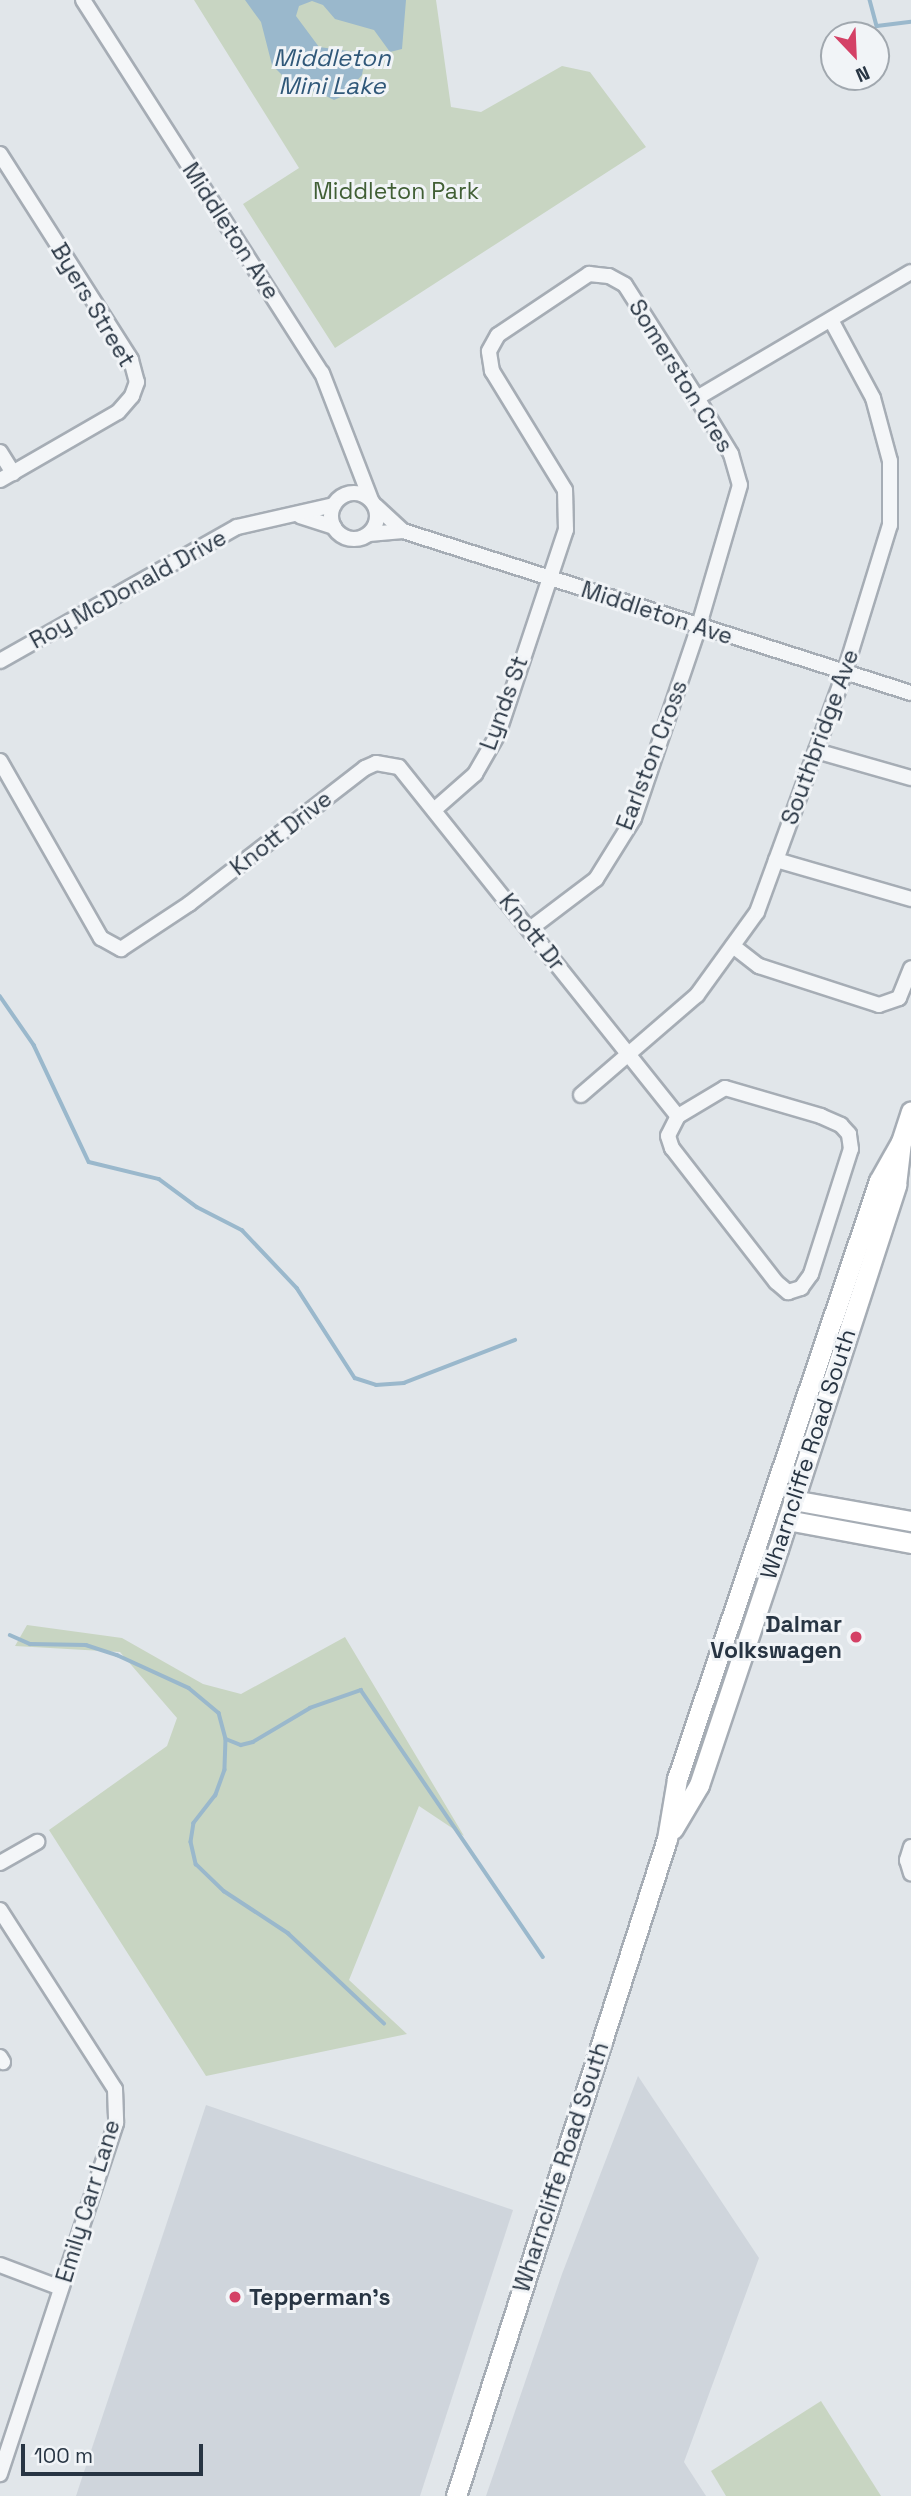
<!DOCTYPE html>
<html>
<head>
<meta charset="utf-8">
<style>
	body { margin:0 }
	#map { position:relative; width:911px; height:2496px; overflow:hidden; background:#e1e6ea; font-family:"Space Grotesk",sans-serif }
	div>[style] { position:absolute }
	.built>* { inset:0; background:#cfd5dc }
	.green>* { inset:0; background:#c8d5c2 }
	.water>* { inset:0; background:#9ab8cc }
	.stream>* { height:3.5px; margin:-1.75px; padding:0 1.75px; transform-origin:1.75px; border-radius:1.75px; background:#9ab8cc }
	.roads { filter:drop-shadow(2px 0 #a6adb5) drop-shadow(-2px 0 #a6adb5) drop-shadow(0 2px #a6adb5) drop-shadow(0 -2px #a6adb5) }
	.street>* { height:14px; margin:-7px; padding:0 7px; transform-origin:7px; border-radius:7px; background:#f4f6f8 }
	.street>.ring { margin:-7px; padding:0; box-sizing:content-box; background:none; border:14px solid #f4f6f8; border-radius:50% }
	.secondary>* { height:19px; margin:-9.5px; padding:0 9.5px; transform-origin:9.5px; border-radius:9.5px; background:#fff }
	.dots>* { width:19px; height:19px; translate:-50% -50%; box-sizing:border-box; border:4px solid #f1f4f7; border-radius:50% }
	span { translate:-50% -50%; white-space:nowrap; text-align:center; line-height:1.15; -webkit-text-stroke:6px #f1f4f7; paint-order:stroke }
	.park-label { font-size:23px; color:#415f35 }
	.street-label { font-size:23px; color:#283543 }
	.poi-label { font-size:23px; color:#283543; font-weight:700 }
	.right { translate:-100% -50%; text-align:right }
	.left { translate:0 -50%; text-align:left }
	.water-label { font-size:24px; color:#305879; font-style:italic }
	.north { position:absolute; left:820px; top:21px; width:70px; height:70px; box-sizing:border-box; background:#f1f4f7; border:2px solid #a1a8af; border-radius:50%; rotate:157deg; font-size:19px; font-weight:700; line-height:28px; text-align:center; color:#283543 }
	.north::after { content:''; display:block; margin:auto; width:24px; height:32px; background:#d44166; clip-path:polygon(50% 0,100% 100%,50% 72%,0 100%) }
	.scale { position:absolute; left:21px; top:2444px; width:182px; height:32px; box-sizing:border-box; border:4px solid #283543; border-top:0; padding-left:9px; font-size:21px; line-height:24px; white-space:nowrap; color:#283543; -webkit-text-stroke:5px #f1f4f7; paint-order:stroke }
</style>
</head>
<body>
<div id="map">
	<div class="built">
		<div style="clip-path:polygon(638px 2076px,759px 2258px,684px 2462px,706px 2496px,486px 2496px,562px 2274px)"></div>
		<div style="clip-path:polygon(206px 2105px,513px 2210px,420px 2496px,76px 2496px)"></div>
	</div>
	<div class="green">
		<div style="clip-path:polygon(194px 0,436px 0,451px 107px,481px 112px,562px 66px,590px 72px,646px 147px,335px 348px,243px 204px,299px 168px)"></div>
		<div style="clip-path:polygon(27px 1625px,122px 1638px,203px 1684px,241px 1694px,345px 1637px,464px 1836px,419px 1806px,349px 1980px,407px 2034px,206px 2076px,49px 1830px,167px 1746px,177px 1718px,120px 1652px,15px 1646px)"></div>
		<div style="clip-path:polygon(821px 2401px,881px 2496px,726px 2496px,711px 2471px)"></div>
	</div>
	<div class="water">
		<div style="clip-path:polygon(245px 0,406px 0,402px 49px,390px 52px,374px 30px,335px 19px,323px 5px,312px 1px,299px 6px,296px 16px,319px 47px,356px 52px,364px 64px,362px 75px,343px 96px,334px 100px,316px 91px,301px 94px,272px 65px,261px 22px)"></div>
	</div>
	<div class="stream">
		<div style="left:870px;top:0;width:27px;rotate:75deg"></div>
		<div style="left:877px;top:26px;width:34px;rotate:-7deg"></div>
		<div style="left:0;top:996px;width:60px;rotate:55.2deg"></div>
		<div style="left:34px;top:1045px;width:129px;rotate:64.8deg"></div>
		<div style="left:89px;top:1162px;width:72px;rotate:13.7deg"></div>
		<div style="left:159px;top:1179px;width:47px;rotate:36.4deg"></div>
		<div style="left:197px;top:1207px;width:51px;rotate:27.1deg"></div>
		<div style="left:242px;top:1230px;width:80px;rotate:46.5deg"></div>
		<div style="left:297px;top:1288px;width:107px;rotate:57.2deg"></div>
		<div style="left:355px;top:1378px;width:22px;rotate:18deg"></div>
		<div style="left:376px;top:1385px;width:28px;rotate:-4deg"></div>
		<div style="left:404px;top:1383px;width:119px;rotate:-21.2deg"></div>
		<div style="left:10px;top:1635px;width:22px;rotate:24deg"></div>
		<div style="left:30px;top:1644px;width:56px;rotate:1deg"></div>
		<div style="left:86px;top:1645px;width:33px;rotate:18deg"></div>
		<div style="left:117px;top:1655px;width:79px;rotate:24.6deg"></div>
		<div style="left:189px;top:1688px;width:39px;rotate:40deg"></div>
		<div style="left:219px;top:1713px;width:27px;rotate:75deg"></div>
		<div style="left:226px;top:1739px;width:31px;rotate:92deg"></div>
		<div style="left:225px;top:1770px;width:27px;rotate:110deg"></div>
		<div style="left:216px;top:1795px;width:36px;rotate:128deg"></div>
		<div style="left:194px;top:1823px;width:19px;rotate:99deg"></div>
		<div style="left:191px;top:1842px;width:23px;rotate:77deg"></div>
		<div style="left:196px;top:1864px;width:39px;rotate:44deg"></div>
		<div style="left:224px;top:1891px;width:77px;rotate:33.3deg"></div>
		<div style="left:288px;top:1933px;width:132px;rotate:43.2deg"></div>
		<div style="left:226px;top:1739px;width:16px;rotate:22deg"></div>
		<div style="left:241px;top:1745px;width:12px;rotate:-14deg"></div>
		<div style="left:253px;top:1742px;width:66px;rotate:-30.8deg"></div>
		<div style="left:310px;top:1708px;width:54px;rotate:-19.4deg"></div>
		<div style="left:361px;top:1690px;width:323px;rotate:55.7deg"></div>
	</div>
	<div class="roads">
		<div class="street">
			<div style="left:83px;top:0;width:443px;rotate:57.4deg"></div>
			<div style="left:322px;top:373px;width:136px;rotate:68.9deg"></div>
			<div style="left:0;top:154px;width:244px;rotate:57.5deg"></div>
			<div style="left:131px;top:360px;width:23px;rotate:75deg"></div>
			<div style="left:137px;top:382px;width:15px;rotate:110deg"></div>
			<div style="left:132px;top:396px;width:21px;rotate:131deg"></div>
			<div style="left:118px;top:412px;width:136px;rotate:150deg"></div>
			<div style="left:697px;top:398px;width:248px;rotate:-30.5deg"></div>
			<div style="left:0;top:452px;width:25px;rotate:58deg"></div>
			<div class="ring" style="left:331px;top:493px;width:32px;height:32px"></div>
			<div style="left:376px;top:506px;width:37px;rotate:43deg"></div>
			<div style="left:300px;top:516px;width:36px;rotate:18deg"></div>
			<div style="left:369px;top:534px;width:34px;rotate:-5deg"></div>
			<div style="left:403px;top:531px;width:533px;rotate:17.69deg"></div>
			<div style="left:0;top:661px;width:272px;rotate:-29.5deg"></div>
			<div style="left:237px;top:527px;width:99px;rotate:-12.8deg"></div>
			<div style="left:816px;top:751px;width:99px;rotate:15.9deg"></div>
			<div style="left:0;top:761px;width:204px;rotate:60.3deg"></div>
			<div style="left:101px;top:938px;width:23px;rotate:29deg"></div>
			<div style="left:121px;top:949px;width:82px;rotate:-33.5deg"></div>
			<div style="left:189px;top:904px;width:222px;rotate:-37.7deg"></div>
			<div style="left:365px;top:768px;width:12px;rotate:-24deg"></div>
			<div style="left:376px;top:763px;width:23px;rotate:10deg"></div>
			<div style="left:399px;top:767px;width:447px;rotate:51.4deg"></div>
			<div style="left:678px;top:1116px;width:22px;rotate:117deg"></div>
			<div style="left:668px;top:1136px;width:13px;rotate:72deg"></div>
			<div style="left:672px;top:1148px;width:170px;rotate:52.2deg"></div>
			<div style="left:776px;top:1282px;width:16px;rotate:40deg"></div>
			<div style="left:788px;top:1292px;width:14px;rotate:-17deg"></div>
			<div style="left:801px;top:1288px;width:17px;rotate:-54deg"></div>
			<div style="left:811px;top:1274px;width:131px;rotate:-72.3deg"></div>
			<div style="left:851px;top:1149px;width:15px;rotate:-98deg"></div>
			<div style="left:849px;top:1134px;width:12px;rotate:-132deg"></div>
			<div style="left:841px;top:1125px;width:22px;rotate:-156deg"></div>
			<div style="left:821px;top:1116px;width:100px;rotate:-163.7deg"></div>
			<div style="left:725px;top:1088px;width:55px;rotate:149.2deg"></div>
			<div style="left:434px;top:810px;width:55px;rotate:-41.3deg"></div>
			<div style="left:475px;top:774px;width:46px;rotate:-60.1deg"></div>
			<div style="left:498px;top:734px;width:215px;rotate:-71.6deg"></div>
			<div style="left:566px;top:530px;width:40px;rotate:-91.4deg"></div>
			<div style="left:565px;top:490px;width:140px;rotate:-121.5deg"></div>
			<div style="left:492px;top:371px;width:20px;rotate:-99deg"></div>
			<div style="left:489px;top:351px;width:18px;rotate:-61deg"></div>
			<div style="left:498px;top:335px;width:110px;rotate:-33.8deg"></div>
			<div style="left:589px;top:274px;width:20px;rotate:6deg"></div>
			<div style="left:609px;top:276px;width:18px;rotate:29deg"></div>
			<div style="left:625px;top:285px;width:134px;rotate:57.5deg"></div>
			<div style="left:697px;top:398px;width:66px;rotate:58.7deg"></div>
			<div style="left:731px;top:454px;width:32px;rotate:74deg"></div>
			<div style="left:740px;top:485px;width:150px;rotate:106.3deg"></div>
			<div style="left:698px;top:629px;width:200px;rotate:108.7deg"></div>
			<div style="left:634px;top:818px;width:72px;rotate:121.9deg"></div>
			<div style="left:596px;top:879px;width:83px;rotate:142.9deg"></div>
			<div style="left:776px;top:860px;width:141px;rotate:16.1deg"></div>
			<div style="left:733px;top:946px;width:33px;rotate:38deg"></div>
			<div style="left:759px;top:966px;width:126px;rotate:18deg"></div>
			<div style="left:879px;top:1005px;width:21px;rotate:-19deg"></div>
			<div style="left:899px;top:998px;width:32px;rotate:-68deg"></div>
			<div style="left:581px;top:1095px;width:153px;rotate:-40.8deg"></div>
			<div style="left:697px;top:995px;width:102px;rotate:-54.1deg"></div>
			<div style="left:757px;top:912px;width:257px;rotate:-69.9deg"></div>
			<div style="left:845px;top:671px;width:153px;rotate:-72.9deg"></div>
			<div style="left:890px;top:525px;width:64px;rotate:-90deg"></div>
			<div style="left:890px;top:461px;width:65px;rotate:-105.1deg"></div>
			<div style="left:873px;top:398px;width:89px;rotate:-118.3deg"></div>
			<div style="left:911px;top:1847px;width:14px;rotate:107deg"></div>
			<div style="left:907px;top:1860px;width:14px;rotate:73deg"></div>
			<div style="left:0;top:1863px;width:43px;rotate:-29.6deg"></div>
			<div style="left:0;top:1910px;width:213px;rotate:57.3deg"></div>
			<div style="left:115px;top:2089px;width:34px;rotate:88deg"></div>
			<div style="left:116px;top:2123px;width:370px;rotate:108.3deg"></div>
			<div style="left:0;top:2057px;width:6px;rotate:59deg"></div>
			<div style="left:0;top:2265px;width:65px;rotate:20.7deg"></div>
		</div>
		<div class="secondary">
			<div style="left:793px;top:1500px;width:120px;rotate:10.1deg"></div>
			<div style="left:787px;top:1520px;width:126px;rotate:10.5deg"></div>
			<div style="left:673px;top:1829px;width:51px;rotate:-59.4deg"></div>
			<div style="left:699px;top:1785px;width:249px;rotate:-71.5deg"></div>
			<div style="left:778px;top:1549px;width:383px;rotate:-72deg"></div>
			<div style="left:896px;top:1185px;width:43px;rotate:-83.4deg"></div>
			<div style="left:901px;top:1142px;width:32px;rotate:-72deg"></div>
			<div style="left:456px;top:2496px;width:690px;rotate:-72.2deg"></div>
			<div style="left:667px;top:1839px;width:61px;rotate:-80.5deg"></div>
			<div style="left:677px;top:1779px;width:631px;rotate:-71.34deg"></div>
			<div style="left:879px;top:1181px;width:45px;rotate:-60.6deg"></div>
		</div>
	</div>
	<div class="dots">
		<div style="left:856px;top:1637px;background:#d44166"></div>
		<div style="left:235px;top:2297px;background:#d44166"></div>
	</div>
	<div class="park-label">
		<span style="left:396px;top:191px">Middleton Park</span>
	</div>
	<div class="street-label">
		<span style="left:231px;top:231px;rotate:57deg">Middleton Ave</span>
		<span style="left:93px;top:305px;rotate:59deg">Byers Street</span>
		<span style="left:681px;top:376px;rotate:58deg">Somerston Cres</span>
		<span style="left:128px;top:589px;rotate:-29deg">Roy McDonald Drive</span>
		<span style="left:657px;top:613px;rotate:18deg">Middleton Ave</span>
		<span style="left:504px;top:703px;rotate:-70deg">Lynds St</span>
		<span style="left:820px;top:737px;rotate:-70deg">Southbridge Ave</span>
		<span style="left:652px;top:755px;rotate:-69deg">Earlston Cross</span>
		<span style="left:281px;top:833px;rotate:-38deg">Knott Drive</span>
		<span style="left:532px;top:932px;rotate:52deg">Knott Dr</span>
		<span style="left:808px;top:1454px;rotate:-72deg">Wharncliffe Road South</span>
		<span style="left:561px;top:2167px;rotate:-72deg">Wharncliffe Road South</span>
		<span style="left:88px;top:2201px;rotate:-73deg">Emily Carr Lane</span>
	</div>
	<div class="poi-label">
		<span class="right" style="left:842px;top:1637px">Dalmar<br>Volkswagen</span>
		<span class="left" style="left:249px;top:2297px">Tepperman's</span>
	</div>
	<div class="water-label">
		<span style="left:332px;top:72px">Middleton<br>Mini Lake</span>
	</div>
	<div class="north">N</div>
	<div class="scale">100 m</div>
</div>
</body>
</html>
